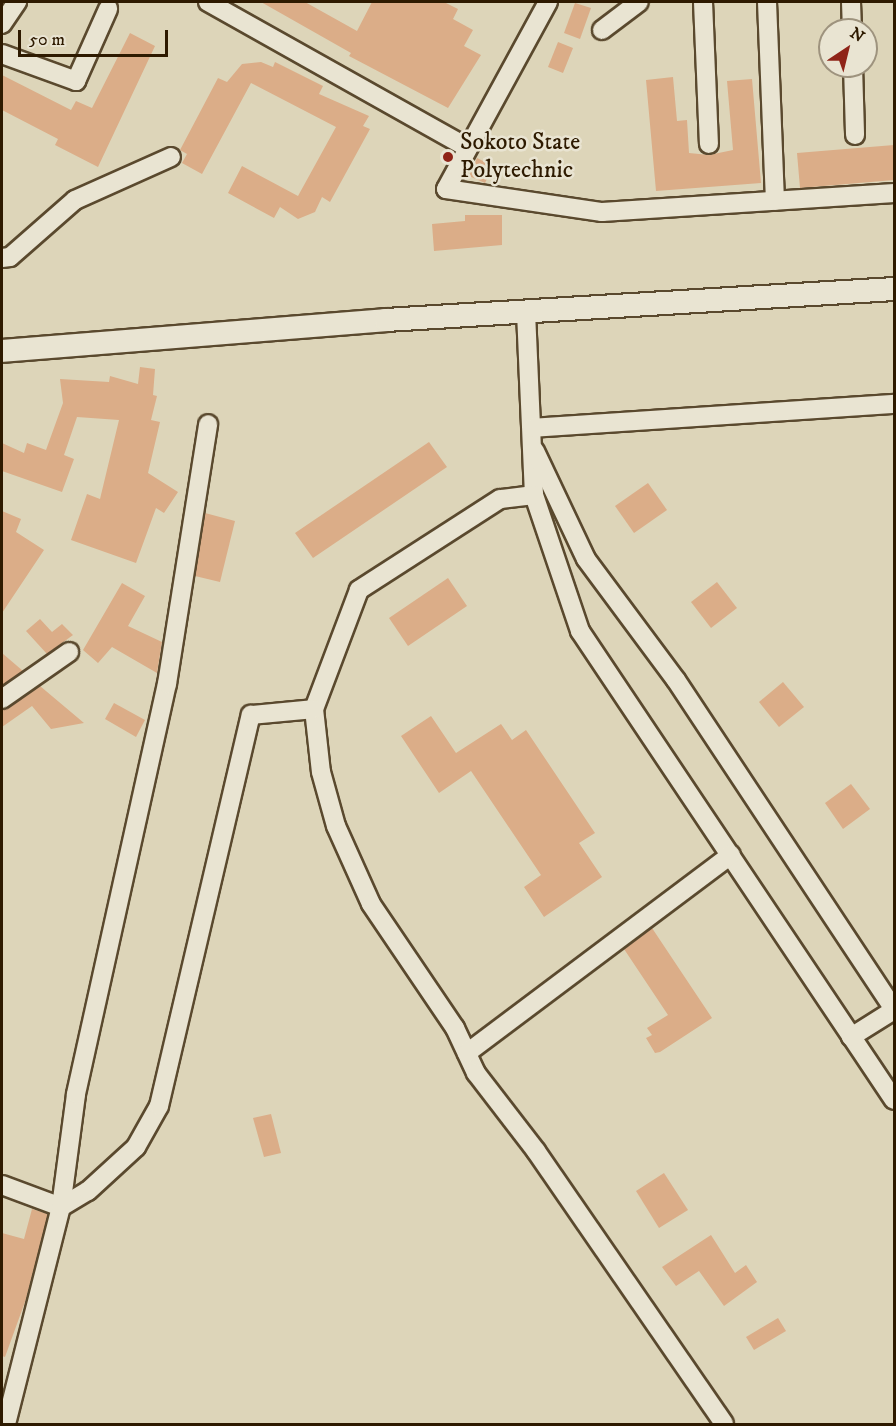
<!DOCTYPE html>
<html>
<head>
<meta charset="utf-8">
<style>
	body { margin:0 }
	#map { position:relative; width:896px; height:1426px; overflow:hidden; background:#ddd5b9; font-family:"IM FELL DW Pica",serif }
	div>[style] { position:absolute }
	.building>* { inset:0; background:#dbad88 }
	.roads { filter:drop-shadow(2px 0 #5a492e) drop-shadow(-2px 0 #5a492e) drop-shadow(0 2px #5a492e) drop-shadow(0 -2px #5a492e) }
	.minor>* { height:18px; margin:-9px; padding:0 9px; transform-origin:9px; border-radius:9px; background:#e9e4d2 }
	.tertiary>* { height:22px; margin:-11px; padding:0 11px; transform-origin:11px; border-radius:11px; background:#e9e4d2 }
	.dots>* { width:16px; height:16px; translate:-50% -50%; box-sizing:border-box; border:3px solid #e9e4d2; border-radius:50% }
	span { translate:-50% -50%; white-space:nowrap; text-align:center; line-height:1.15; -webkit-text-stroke:5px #e9e4d2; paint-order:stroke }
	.poi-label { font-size:24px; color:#2e1a00 }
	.left { translate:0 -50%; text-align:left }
	.frame { position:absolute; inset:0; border:3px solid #2e1a00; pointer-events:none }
	.north { position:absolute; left:818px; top:18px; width:60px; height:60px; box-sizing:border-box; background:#e9e4d2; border:2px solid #9e937e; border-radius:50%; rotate:35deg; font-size:16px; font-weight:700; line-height:24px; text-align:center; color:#2e1a00 }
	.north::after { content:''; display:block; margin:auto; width:21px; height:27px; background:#8f2418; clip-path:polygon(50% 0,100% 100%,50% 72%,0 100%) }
	.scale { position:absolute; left:18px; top:30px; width:150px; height:27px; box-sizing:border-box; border:3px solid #2e1a00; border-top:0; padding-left:8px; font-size:18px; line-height:21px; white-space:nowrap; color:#2e1a00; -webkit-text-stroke:4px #e9e4d2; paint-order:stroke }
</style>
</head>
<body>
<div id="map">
	<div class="building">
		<div style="clip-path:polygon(261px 2px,305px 2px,357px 31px,372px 2px,444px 2px,458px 9px,453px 19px,473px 30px,464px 46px,481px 55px,448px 108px,349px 56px,351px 53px)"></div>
		<div style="clip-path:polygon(575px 3px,591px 8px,580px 39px,564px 33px)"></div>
		<div style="clip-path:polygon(130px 33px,155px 46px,98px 167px,55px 145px,58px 139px,2px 110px,2px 75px,71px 110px,76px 101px,92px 108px)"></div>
		<div style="clip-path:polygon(558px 42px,573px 48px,563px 73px,548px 67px)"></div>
		<div style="clip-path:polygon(261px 62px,273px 67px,275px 62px,323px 86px,319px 94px,369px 116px,363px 126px,370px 129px,330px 202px,322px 197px,315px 212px,298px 219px,280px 207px,274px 218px,228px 193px,242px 166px,298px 196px,336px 127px,251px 83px,202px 174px,182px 163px,187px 154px,180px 150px,218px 78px,227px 82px,242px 64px)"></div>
		<div style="clip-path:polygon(673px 77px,677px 121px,687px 120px,689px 153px,709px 155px,733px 150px,727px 81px,752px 79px,761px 183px,656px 191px,646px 80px)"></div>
		<div style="clip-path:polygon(894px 145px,894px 180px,800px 188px,797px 153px)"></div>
		<div style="clip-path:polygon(477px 158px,493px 166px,485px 183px,469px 176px)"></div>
		<div style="clip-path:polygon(465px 215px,502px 215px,502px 245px,434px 251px,432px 224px,465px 221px)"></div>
		<div style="clip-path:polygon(140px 367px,155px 369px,153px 395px,157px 396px,151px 420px,160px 422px,148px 473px,178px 492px,164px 513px,156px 508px,136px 563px,71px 540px,87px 494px,100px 499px,119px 420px,77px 417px,64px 455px,74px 459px,62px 492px,2px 471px,2px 443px,24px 453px,27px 443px,46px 450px,63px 403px,60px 379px,109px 382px,110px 376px,138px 384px)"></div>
		<div style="clip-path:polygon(429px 442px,447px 467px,313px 558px,295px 533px)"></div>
		<div style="clip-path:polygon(648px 483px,667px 510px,634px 533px,615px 506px)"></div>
		<div style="clip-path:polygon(2px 511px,21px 519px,16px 532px,44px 550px,2px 613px)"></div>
		<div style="clip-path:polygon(205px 513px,235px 521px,220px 582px,195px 576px)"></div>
		<div style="clip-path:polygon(448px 578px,467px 606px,408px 646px,389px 618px)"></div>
		<div style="clip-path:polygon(717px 582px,737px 608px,711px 628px,691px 602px)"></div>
		<div style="clip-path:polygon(122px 583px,145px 596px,128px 626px,162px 642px,157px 673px,112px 647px,98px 663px,83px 650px)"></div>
		<div style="clip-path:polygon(40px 619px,52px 632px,62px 624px,73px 635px,47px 654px,26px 631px)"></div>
		<div style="clip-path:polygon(2px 653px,23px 671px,2px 686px)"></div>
		<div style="clip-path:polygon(783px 682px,804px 707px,779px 727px,759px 702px)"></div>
		<div style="clip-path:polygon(40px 686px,84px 723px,51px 729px,32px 706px,2px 727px,2px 710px)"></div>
		<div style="clip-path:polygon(114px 703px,145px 720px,136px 737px,105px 719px)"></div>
		<div style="clip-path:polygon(431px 716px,456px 753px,501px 724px,512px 740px,526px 730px,595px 833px,579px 843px,602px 877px,544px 917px,524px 887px,541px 875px,471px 771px,439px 793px,401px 736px)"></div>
		<div style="clip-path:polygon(851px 784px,870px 809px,843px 829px,825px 803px)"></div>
		<div style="clip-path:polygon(652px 928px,712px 1018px,660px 1052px,655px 1053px,646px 1038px,652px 1035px,647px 1028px,668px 1015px,624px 949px)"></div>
		<div style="clip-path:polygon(271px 1114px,281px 1153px,264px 1157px,253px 1118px)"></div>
		<div style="clip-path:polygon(664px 1173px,688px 1210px,659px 1228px,636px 1191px)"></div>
		<div style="clip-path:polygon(32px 1209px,48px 1214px,26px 1299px,5px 1357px,2px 1356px,2px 1233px,24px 1239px)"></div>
		<div style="clip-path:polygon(711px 1235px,735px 1273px,746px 1265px,757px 1282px,724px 1306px,699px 1271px,676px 1286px,662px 1267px)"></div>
		<div style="clip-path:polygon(778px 1318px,786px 1331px,754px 1350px,746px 1337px)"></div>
	</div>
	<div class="roads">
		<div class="minor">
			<div style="left:208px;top:2px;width:298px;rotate:29.3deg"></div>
			<div style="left:548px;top:2px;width:213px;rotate:118.6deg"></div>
			<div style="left:446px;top:189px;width:158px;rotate:8.4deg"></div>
			<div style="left:602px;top:212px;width:293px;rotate:-3.7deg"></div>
			<div style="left:703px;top:2px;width:142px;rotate:87.6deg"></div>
			<div style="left:767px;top:2px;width:199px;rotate:87.7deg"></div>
			<div style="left:851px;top:2px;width:28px;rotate:88deg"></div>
			<div style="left:2px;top:24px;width:27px;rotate:-56deg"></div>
			<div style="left:602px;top:30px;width:46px;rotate:-37.1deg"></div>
			<div style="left:2px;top:54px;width:79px;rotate:20deg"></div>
			<div style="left:76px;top:81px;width:79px;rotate:-66deg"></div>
			<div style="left:853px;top:66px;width:69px;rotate:88.3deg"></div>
			<div style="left:2px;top:258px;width:8px;rotate:-7deg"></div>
			<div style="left:10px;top:257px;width:86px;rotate:-41.2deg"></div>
			<div style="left:75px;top:200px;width:105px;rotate:-24.1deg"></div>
			<div style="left:526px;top:312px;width:183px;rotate:87.5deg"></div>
			<div style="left:534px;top:495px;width:144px;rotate:71.3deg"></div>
			<div style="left:580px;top:631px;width:564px;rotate:56.2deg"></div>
			<div style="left:532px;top:428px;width:363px;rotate:-3.8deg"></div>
			<div style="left:535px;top:451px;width:119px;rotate:64.7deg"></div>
			<div style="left:586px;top:559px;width:151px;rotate:53.4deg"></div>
			<div style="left:676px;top:680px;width:395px;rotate:56.5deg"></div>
			<div style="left:534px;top:495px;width:34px;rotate:173deg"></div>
			<div style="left:500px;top:499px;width:168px;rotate:147.2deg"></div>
			<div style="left:359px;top:590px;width:127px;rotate:110.7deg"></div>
			<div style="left:314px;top:709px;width:63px;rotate:83.7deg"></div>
			<div style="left:321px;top:772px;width:56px;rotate:74.5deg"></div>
			<div style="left:336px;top:826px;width:85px;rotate:65.8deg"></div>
			<div style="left:371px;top:904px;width:150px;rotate:55.9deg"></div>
			<div style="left:455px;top:1028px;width:50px;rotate:65deg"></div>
			<div style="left:476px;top:1073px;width:98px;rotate:52.4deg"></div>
			<div style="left:536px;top:1151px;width:331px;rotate:55.4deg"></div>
			<div style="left:2px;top:699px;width:82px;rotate:-35deg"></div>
			<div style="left:851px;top:1037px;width:51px;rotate:-32.1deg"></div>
			<div style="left:467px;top:1053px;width:330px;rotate:-36.9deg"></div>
			<div style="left:2px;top:1185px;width:63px;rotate:20.4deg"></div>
			<div style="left:61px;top:1207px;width:31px;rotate:-31deg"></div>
			<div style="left:88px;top:1191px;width:65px;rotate:-42.5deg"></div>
			<div style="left:136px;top:1147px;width:47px;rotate:-60.7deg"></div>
			<div style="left:159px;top:1106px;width:402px;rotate:-76.8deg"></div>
			<div style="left:251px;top:715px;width:63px;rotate:-5.4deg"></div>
			<div style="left:6px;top:1424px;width:224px;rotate:-75.8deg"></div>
			<div style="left:61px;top:1207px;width:114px;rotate:-82.4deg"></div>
			<div style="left:76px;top:1094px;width:420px;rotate:-77.5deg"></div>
			<div style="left:167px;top:684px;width:263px;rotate:-81deg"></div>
		</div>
		<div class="tertiary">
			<div style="left:2px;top:351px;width:385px;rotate:-4.6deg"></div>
			<div style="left:386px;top:320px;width:509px;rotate:-3.49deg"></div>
		</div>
	</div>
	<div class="dots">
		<div style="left:448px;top:157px;background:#8f2418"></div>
	</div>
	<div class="poi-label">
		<span class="left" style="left:460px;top:157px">Sokoto State<br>Polytechnic</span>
	</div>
	<div class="frame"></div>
	<div class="north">N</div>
	<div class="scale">50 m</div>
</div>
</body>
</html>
